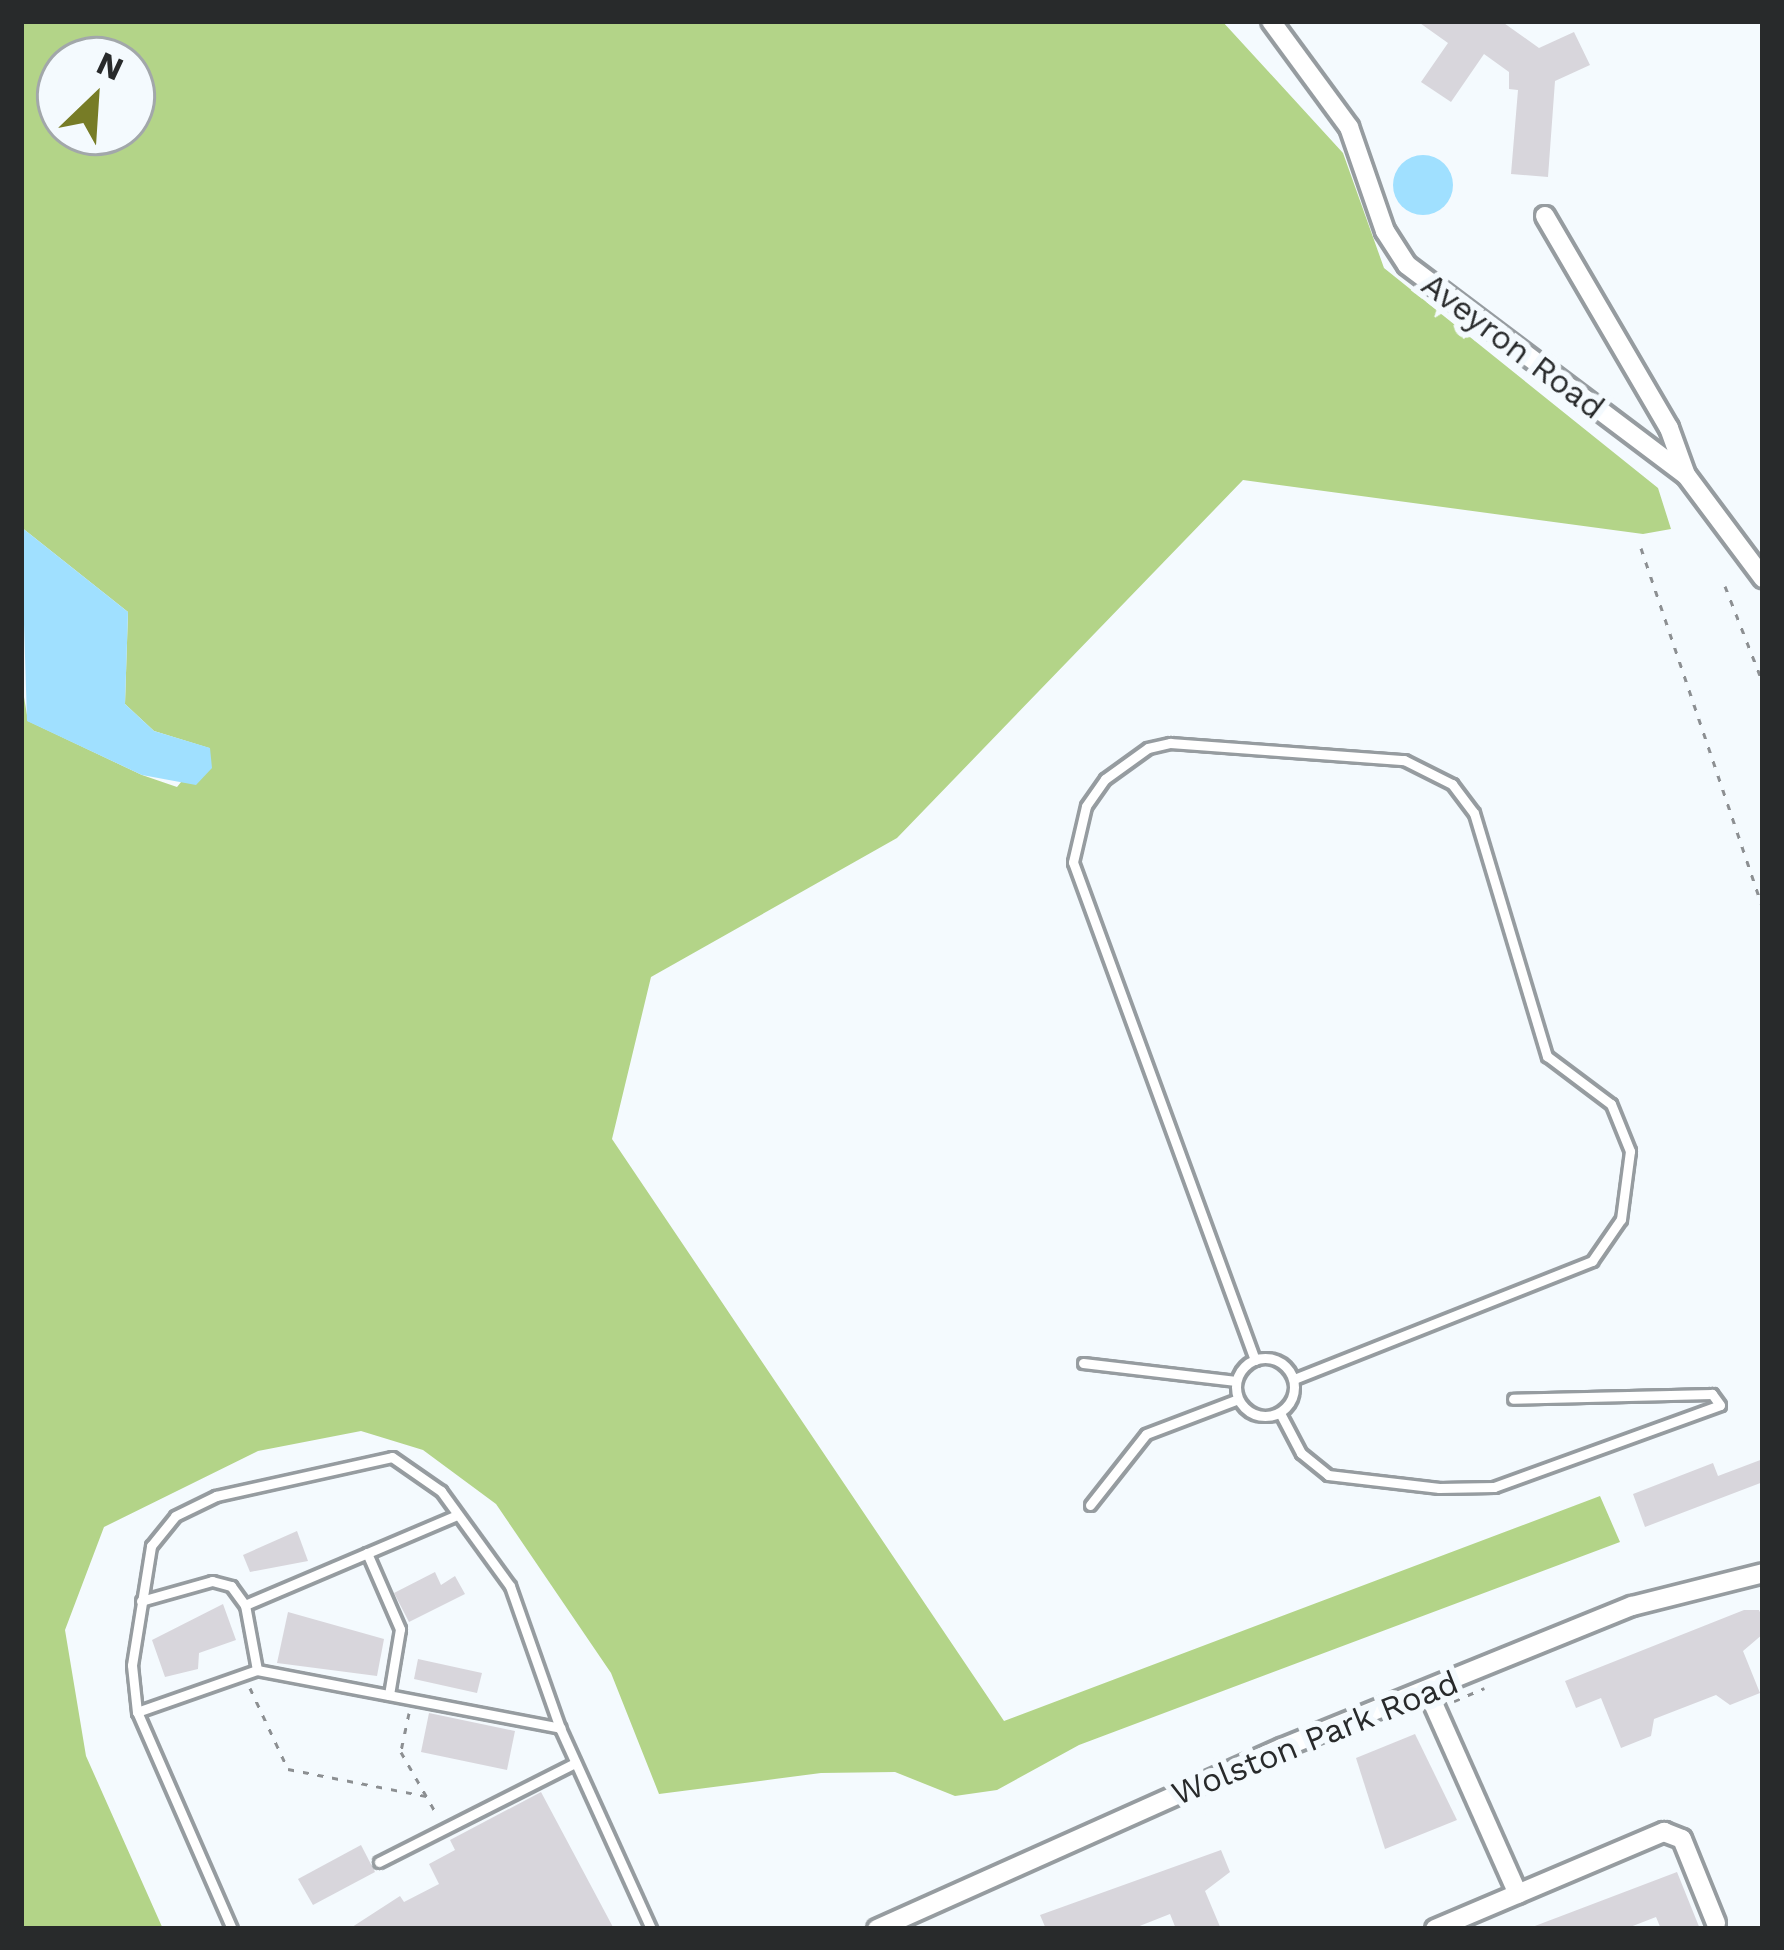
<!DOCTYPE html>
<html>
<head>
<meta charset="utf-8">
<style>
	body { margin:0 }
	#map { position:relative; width:1784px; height:1950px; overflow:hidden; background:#f4fafe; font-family:"Work Sans",sans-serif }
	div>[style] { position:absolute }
	.green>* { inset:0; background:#b3d488 }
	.water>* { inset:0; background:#a0e0ff }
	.round { border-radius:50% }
	.building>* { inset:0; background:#d8d6dc }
	.path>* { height:3px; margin-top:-1.5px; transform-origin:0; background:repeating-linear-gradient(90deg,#8c8f92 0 6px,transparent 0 15px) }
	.roads { filter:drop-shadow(3px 0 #969ca0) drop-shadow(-3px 0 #969ca0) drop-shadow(0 3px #969ca0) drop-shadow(0 -3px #969ca0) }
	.service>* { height:9px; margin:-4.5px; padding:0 4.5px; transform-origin:4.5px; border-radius:4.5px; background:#fff }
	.service>.ring { margin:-4.5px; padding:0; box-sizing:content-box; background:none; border:9px solid #fff; border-radius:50% }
	.minor>* { height:18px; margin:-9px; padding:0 9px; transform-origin:9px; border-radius:9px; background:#fff }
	span { translate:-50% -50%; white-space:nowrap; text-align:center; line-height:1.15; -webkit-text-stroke:12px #f4fafe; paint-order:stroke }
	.street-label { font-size:33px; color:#282a2b }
	.frame { position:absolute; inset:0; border:24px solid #282a2b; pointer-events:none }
	.north { position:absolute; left:36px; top:36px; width:120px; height:120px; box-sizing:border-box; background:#f4fafe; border:3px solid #a2a7aa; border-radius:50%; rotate:25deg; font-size:33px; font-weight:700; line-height:48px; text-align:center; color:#282a2b }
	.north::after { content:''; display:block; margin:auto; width:42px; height:54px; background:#777c26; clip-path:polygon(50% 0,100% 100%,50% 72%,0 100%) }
</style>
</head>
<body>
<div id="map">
	<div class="green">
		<div style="clip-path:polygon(evenodd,21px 21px,1222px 21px,1343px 153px,1384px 268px,1658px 488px,1671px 529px,1643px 534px,1243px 480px,897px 838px,651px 977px,612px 1139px,1004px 1721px,1600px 1496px,1620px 1542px,1079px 1745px,997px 1790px,955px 1796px,895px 1772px,821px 1773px,659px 1794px,611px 1673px,496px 1504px,423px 1450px,361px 1431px,258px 1451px,104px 1527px,65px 1630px,86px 1756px,163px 1929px,21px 1929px,21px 679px,28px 721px,142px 775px,177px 787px,209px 748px,154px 731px,125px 704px,128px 612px,21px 527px,21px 21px,60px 60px,132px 60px,132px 132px,60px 132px,60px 60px)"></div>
	</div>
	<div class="water">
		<div class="round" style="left:1393px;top:155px;width:60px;height:60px"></div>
		<div style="clip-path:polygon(21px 527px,128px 612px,125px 704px,154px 731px,210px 748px,212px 768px,196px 785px,142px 775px,27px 721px)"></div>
	</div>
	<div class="building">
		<div style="clip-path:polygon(1417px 21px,1501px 21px,1539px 48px,1574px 32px,1590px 65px,1555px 81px,1548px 177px,1511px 174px,1518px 90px,1509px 89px,1509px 72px,1484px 54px,1451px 102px,1421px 82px,1448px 43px)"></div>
		<div style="clip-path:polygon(1763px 1459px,1763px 1482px,1645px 1527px,1633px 1494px,1713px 1463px,1718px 1476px)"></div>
		<div style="clip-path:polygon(297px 1531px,308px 1561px,250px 1572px,243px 1555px)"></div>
		<div style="clip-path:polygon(435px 1572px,441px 1585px,455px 1576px,465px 1594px,409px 1622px,394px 1593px)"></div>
		<div style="clip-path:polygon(223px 1604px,236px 1640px,199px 1653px,198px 1669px,165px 1677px,152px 1640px)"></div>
		<div style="clip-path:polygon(1744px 1610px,1759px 1610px,1763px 1619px,1763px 1634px,1743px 1651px,1760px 1693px,1730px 1705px,1716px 1695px,1654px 1719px,1651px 1736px,1621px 1748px,1601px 1698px,1576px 1708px,1565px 1681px)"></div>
		<div style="clip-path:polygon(288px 1612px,384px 1639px,377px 1676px,277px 1663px)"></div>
		<div style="clip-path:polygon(418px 1659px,482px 1673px,477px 1693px,414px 1679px)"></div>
		<div style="clip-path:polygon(429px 1713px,515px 1731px,507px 1770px,421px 1752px)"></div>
		<div style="clip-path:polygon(1415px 1734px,1457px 1820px,1385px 1849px,1356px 1758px)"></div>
		<div style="clip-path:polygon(541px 1792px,614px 1929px,349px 1929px,400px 1896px,404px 1902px,439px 1884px,429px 1864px,455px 1850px,450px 1840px)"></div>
		<div style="clip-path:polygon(361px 1845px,375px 1872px,313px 1905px,298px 1879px)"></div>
		<div style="clip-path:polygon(1221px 1850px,1230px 1872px,1205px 1891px,1221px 1929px,1176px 1929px,1170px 1914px,1132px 1929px,1046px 1929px,1040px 1915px)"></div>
		<div style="clip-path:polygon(1677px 1872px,1700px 1929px,1661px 1929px,1656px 1917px,1625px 1929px,1527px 1929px)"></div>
	</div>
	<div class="path">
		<div style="left:1641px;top:548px;width:380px;rotate:71.3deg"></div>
		<div style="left:1725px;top:586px;width:104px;rotate:68.6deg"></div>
		<div style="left:250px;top:1688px;width:89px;rotate:64.9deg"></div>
		<div style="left:288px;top:1769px;width:141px;rotate:11.1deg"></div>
		<div style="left:1454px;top:1701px;width:33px;rotate:-23deg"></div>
		<div style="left:409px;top:1713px;width:40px;rotate:102deg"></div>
		<div style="left:401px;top:1752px;width:70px;rotate:60.2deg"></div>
	</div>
	<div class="roads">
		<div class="service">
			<div class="ring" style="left:1236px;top:1358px;width:49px;height:49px"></div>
			<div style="left:1255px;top:1360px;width:530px;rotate:-110.08deg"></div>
			<div style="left:1073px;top:862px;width:57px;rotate:-76.9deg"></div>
			<div style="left:1086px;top:806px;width:33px;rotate:-55deg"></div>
			<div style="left:1105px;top:779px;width:53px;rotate:-35.8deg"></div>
			<div style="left:1148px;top:748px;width:23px;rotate:-13deg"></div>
			<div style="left:1170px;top:743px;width:235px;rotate:4.2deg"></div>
			<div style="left:1404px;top:760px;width:54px;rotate:26.6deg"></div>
			<div style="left:1452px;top:784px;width:36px;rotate:53deg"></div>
			<div style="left:1474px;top:813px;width:254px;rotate:73.3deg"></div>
			<div style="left:1547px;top:1056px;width:80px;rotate:36.9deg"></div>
			<div style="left:1611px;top:1104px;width:51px;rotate:68deg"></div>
			<div style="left:1630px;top:1151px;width:69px;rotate:97.5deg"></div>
			<div style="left:1621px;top:1219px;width:51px;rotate:124.6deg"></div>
			<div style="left:1592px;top:1261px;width:321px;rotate:158.4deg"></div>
			<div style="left:1083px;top:1363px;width:154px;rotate:6.7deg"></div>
			<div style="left:1280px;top:1413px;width:45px;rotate:62.3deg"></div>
			<div style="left:1301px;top:1453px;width:35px;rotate:39deg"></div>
			<div style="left:1328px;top:1475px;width:112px;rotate:6.7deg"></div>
			<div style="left:1439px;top:1488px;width:55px;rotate:-1deg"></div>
			<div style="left:1494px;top:1487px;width:240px;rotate:-19.9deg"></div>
			<div style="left:1720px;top:1405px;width:14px;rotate:-126deg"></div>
			<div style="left:1712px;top:1394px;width:199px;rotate:178.6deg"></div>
			<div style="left:1090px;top:1505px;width:90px;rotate:-51.7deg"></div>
			<div style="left:1146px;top:1434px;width:98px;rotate:-20.8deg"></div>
			<div style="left:367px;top:1553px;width:83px;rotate:66.5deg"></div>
			<div style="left:400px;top:1629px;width:67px;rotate:99.5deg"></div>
			<div style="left:141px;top:1601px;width:74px;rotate:-15.7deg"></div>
			<div style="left:212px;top:1581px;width:20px;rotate:15deg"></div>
			<div style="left:231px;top:1586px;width:24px;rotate:54deg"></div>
			<div style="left:245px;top:1605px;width:66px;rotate:79.5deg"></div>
			<div style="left:245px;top:1605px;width:230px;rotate:-23deg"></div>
			<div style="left:137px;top:1712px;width:127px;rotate:-19.3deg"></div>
			<div style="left:257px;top:1670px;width:309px;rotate:10.8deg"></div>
			<div style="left:379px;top:1862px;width:220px;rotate:-26.8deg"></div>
			<div style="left:232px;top:1929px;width:237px;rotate:-113.6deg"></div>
			<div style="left:137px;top:1712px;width:47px;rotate:-96.1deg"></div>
			<div style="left:132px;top:1665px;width:121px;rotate:-80.9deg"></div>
			<div style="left:151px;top:1546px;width:38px;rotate:-51deg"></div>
			<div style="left:175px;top:1516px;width:46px;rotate:-26deg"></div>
			<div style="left:216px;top:1496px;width:180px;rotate:-12.5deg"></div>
			<div style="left:392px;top:1457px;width:60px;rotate:34.8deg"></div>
			<div style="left:441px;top:1491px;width:117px;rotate:54deg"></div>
			<div style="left:510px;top:1586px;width:151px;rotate:70.6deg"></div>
			<div style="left:560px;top:1728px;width:221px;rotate:65.6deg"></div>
		</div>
		<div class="minor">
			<div style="left:1271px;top:21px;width:132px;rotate:53.7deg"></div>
			<div style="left:1349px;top:127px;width:110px;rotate:70.9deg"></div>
			<div style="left:1385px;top:231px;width:40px;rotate:57.1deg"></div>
			<div style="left:1407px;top:265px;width:349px;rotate:37deg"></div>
			<div style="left:1686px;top:475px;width:129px;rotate:53.2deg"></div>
			<div style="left:1545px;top:216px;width:246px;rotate:59.7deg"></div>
			<div style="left:1669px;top:428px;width:50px;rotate:70.1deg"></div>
			<div style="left:1428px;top:1692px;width:221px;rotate:66deg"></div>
			<div style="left:877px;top:1929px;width:444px;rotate:-24.1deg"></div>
			<div style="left:1282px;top:1748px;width:378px;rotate:-22.1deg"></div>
			<div style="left:1632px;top:1606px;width:135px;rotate:-14.1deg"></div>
			<div style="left:1435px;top:1929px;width:249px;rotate:-23deg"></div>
			<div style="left:1664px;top:1832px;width:19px;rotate:21deg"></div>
			<div style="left:1682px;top:1839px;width:91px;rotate:68deg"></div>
		</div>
	</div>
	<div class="street-label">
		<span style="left:1513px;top:346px;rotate:37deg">Aveyron Road</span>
		<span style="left:1315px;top:1738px;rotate:-22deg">Wolston Park Road</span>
	</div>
	<div class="frame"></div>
	<div class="north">N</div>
</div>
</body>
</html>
